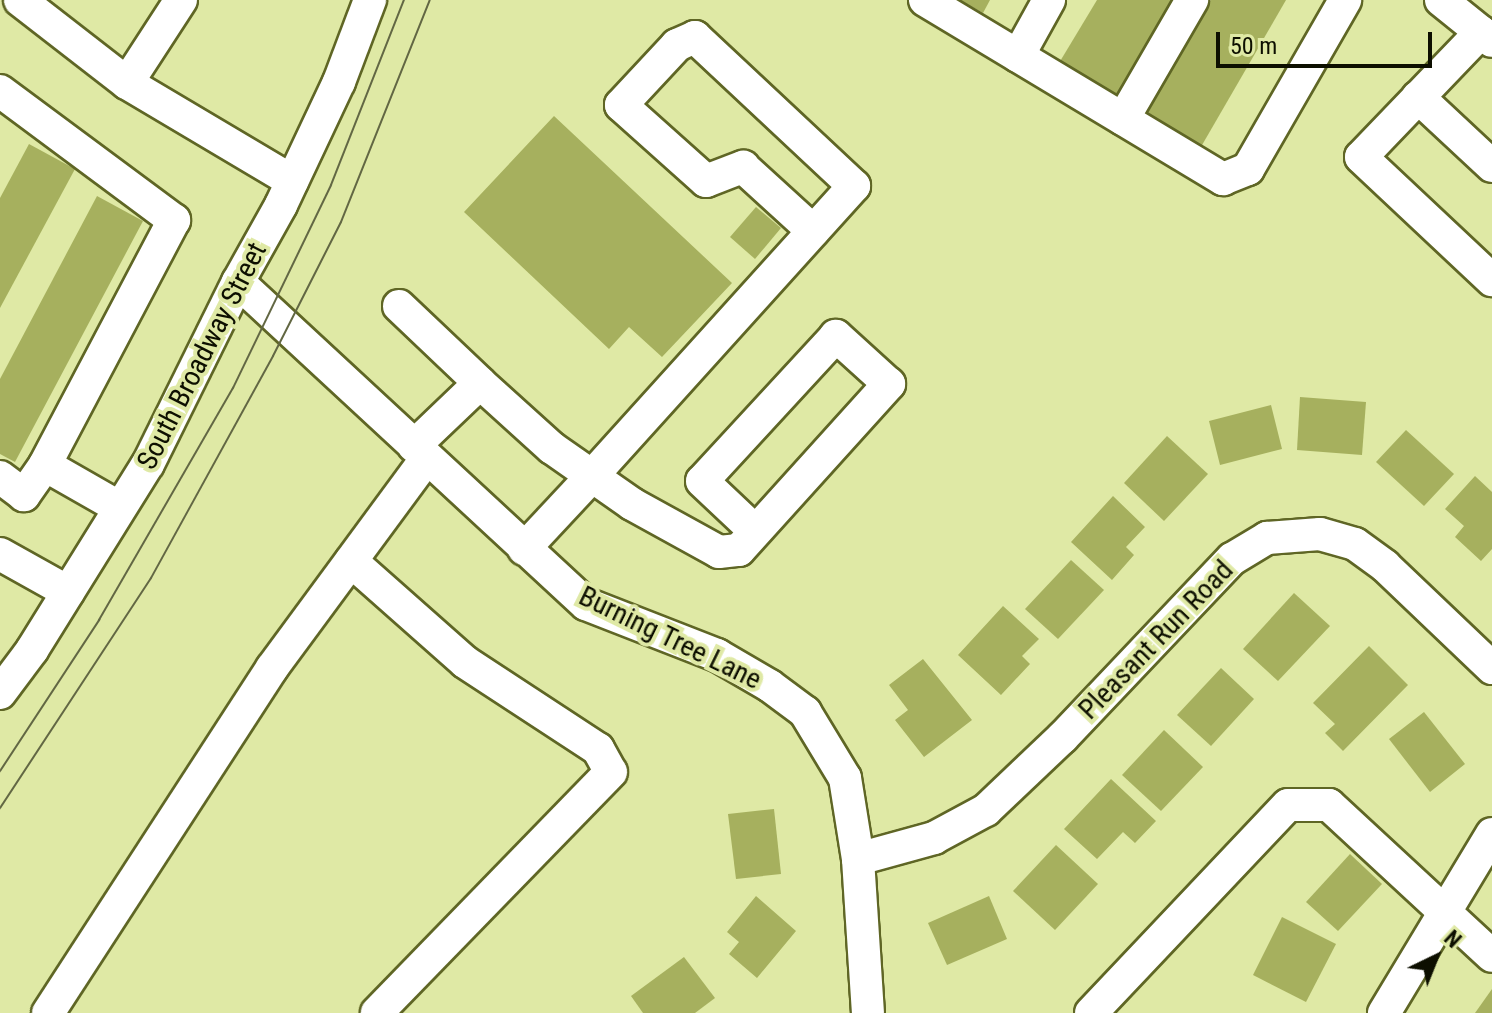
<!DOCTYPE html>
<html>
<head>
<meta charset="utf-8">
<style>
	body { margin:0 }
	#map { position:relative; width:1492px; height:1013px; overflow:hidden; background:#dfe9a5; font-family:"Roboto Condensed",sans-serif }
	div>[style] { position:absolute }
	.building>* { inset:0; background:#a6b05e }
	.roads { filter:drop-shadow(2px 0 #5f6625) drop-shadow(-2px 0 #5f6625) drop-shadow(0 2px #5f6625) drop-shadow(0 -2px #5f6625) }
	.minor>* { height:32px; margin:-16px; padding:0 16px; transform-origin:16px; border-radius:16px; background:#fff }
	.tram>* { height:2px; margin:-1px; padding:0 1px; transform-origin:1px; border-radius:1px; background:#626743 }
	span { translate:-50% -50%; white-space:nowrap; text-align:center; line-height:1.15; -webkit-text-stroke:8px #dfe9a5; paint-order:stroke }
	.street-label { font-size:28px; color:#0d0f00 }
	.north { position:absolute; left:1396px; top:917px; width:80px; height:80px; -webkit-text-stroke:6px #dfe9a5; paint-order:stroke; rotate:43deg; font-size:22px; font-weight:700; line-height:32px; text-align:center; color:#0d0f00 }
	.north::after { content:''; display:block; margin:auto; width:28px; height:36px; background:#0d0f00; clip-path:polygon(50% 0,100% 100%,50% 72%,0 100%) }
	.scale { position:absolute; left:1216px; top:32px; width:216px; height:36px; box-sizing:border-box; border:4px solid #0d0f00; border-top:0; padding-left:10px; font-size:24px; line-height:28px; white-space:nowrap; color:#0d0f00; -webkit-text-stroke:6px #dfe9a5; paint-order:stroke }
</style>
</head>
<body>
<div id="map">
	<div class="building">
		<div style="clip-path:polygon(960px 0,990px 0,983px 13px)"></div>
		<div style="clip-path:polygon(1097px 0,1174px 0,1114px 103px,1056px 68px)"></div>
		<div style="clip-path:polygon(1211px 0,1286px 0,1198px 152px,1141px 119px)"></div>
		<div style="clip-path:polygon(554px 116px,732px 283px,662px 357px,629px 327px,609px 349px,464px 212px)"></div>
		<div style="clip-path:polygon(29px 144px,75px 169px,0 308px,0 198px)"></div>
		<div style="clip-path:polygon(97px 196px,143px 221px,15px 462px,0 454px,0 379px)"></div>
		<div style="clip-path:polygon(756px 207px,781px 228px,755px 259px,730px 237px)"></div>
		<div style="clip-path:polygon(1300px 397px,1366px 402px,1362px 455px,1297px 450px)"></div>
		<div style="clip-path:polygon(1271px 405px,1282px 449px,1220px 465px,1209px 421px)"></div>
		<div style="clip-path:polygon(1406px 430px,1454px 474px,1424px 506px,1376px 462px)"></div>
		<div style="clip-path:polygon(1167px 436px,1208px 474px,1164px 521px,1124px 483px)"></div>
		<div style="clip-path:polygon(1475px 476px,1492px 492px,1492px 549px,1481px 561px,1455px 537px,1464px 526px,1445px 509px)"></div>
		<div style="clip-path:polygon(1113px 496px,1145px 527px,1126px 547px,1134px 555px,1112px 580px,1071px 542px)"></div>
		<div style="clip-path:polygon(1071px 560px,1104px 590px,1058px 639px,1025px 609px)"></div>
		<div style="clip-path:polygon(1294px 593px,1330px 626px,1278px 681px,1243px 649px)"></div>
		<div style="clip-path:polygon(1003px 606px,1039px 639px,1022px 656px,1030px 664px,1001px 695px,958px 655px)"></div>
		<div style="clip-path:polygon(1369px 646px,1408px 685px,1343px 751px,1325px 733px,1335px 724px,1313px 703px)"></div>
		<div style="clip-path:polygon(923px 659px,972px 720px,924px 757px,895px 720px,908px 710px,889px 685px)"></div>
		<div style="clip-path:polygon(1221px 668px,1254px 699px,1211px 746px,1177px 715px)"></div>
		<div style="clip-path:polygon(1424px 712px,1465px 764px,1430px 792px,1389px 739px)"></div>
		<div style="clip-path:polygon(1164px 730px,1203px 767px,1161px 811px,1122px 775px)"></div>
		<div style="clip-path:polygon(1111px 779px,1156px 821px,1135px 843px,1123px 832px,1097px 859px,1064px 829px)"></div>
		<div style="clip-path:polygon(774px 809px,781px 874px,736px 879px,728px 814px)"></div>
		<div style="clip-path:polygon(1056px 845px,1098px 884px,1055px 930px,1013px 891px)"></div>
		<div style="clip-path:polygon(1350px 854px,1382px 884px,1338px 931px,1306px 902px)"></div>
		<div style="clip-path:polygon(756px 896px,796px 931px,757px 978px,729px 954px,739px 942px,727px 932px)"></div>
		<div style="clip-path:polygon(989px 896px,1007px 939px,947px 965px,928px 923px)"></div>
		<div style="clip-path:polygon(1282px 917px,1336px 944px,1306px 1002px,1253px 975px)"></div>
		<div style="clip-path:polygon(684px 957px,715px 998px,695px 1013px,643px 1013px,631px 996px)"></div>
		<div style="clip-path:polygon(1492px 989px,1492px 1013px,1475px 1013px)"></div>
	</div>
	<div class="roads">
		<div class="minor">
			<div style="left:20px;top:0;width:135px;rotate:37.8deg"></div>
			<div style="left:127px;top:83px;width:192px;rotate:30.7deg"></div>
			<div style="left:925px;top:0;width:348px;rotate:31deg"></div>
			<div style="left:1223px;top:179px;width:27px;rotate:-22deg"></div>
			<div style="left:1248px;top:169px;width:195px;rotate:-60.1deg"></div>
			<div style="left:1441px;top:0;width:65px;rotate:38.8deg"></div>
			<div style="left:1481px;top:32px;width:173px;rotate:133.8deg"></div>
			<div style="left:1361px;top:157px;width:180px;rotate:43.2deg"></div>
			<div style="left:1018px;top:56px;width:64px;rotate:-61deg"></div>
			<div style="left:127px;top:83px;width:99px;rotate:-57deg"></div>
			<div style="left:0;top:91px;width:217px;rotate:36.6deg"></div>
			<div style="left:174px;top:220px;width:277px;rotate:117.8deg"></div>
			<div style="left:45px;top:465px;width:37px;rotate:125deg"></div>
			<div style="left:24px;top:495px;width:30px;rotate:-143deg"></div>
			<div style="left:1418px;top:97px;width:101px;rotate:43deg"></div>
			<div style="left:1123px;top:119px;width:138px;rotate:-59.9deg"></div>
			<div style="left:238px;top:282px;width:474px;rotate:42.8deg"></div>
			<div style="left:586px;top:604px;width:141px;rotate:21.3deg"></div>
			<div style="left:717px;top:655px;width:61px;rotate:30.3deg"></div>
			<div style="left:770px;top:686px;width:44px;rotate:36.6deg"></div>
			<div style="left:805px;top:712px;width:77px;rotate:58.8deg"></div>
			<div style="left:845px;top:778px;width:82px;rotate:80.9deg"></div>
			<div style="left:858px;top:859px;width:154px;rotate:86.3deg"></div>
			<div style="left:399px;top:306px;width:112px;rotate:43.5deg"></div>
			<div style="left:414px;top:446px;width:91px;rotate:-43.7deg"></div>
			<div style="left:480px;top:383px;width:97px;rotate:42.1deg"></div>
			<div style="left:552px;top:448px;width:98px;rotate:35deg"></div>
			<div style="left:632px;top:504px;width:99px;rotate:28.9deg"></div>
			<div style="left:719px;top:552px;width:20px;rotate:-6deg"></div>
			<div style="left:739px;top:550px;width:224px;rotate:-47.9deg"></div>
			<div style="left:889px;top:384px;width:72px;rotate:-137.8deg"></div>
			<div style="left:836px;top:336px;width:197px;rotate:132.7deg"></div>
			<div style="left:702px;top:481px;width:73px;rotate:43.3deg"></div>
			<div style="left:45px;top:465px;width:86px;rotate:29.8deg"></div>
			<div style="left:524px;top:549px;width:100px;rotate:-47deg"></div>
			<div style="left:592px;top:476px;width:391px;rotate:-47.9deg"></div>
			<div style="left:854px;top:186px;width:218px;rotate:-136.9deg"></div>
			<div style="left:695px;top:37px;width:20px;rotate:156deg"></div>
			<div style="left:677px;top:45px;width:82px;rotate:133deg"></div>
			<div style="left:621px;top:105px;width:114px;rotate:41.8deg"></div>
			<div style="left:706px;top:181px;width:40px;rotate:-21deg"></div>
			<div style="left:743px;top:167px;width:95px;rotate:42.4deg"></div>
			<div style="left:0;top:554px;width:78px;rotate:29.2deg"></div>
			<div style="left:351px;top:561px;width:152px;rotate:41.5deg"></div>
			<div style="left:465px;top:662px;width:159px;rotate:33.2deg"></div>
			<div style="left:598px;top:749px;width:26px;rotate:61deg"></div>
			<div style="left:611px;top:772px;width:336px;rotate:134.2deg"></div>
			<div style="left:0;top:693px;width:54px;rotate:-53.3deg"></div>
			<div style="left:32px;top:650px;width:219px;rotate:-58.1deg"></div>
			<div style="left:148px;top:464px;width:203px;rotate:-63.7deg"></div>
			<div style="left:238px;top:282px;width:88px;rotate:-60.8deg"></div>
			<div style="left:281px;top:205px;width:136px;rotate:-64.8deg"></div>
			<div style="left:339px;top:82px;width:88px;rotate:-69.3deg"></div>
			<div style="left:858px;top:859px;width:79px;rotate:-15.4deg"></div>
			<div style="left:934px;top:838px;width:59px;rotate:-28.3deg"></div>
			<div style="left:986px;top:810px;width:105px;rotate:-43.5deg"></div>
			<div style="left:1062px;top:738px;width:247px;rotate:-46.5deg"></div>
			<div style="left:1232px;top:559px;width:41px;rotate:-31deg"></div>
			<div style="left:1267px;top:538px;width:53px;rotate:-4.3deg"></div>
			<div style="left:1320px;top:534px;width:36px;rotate:16deg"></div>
			<div style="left:1355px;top:544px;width:37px;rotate:36deg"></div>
			<div style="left:1385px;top:566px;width:148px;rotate:43.6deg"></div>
			<div style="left:48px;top:1013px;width:411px;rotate:-57deg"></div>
			<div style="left:272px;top:668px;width:261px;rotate:-53.6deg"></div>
			<div style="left:1091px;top:1013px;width:286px;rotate:-46.6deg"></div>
			<div style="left:1288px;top:805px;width:41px"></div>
			<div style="left:1329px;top:805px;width:222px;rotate:42.8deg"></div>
			<div style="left:1384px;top:1013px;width:209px;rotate:-58.9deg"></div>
		</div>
	</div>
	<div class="tram">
		<div style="left:0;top:771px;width:181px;rotate:-56.7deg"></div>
		<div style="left:99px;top:620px;width:268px;rotate:-60deg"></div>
		<div style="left:233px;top:388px;width:225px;rotate:-64.2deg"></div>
		<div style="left:331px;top:185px;width:199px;rotate:-68.5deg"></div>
		<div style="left:0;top:808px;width:275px;rotate:-56.7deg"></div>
		<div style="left:151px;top:578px;width:253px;rotate:-61.2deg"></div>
		<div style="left:273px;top:356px;width:150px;rotate:-63.1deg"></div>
		<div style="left:341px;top:222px;width:239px;rotate:-68.2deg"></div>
	</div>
	<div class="street-label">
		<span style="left:202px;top:356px;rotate:-63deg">South Broadway Street</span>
		<span style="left:670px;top:638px;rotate:26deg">Burning Tree Lane</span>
		<span style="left:1156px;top:640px;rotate:-46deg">Pleasant Run Road</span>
	</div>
	<div class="north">N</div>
	<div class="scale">50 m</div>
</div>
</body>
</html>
